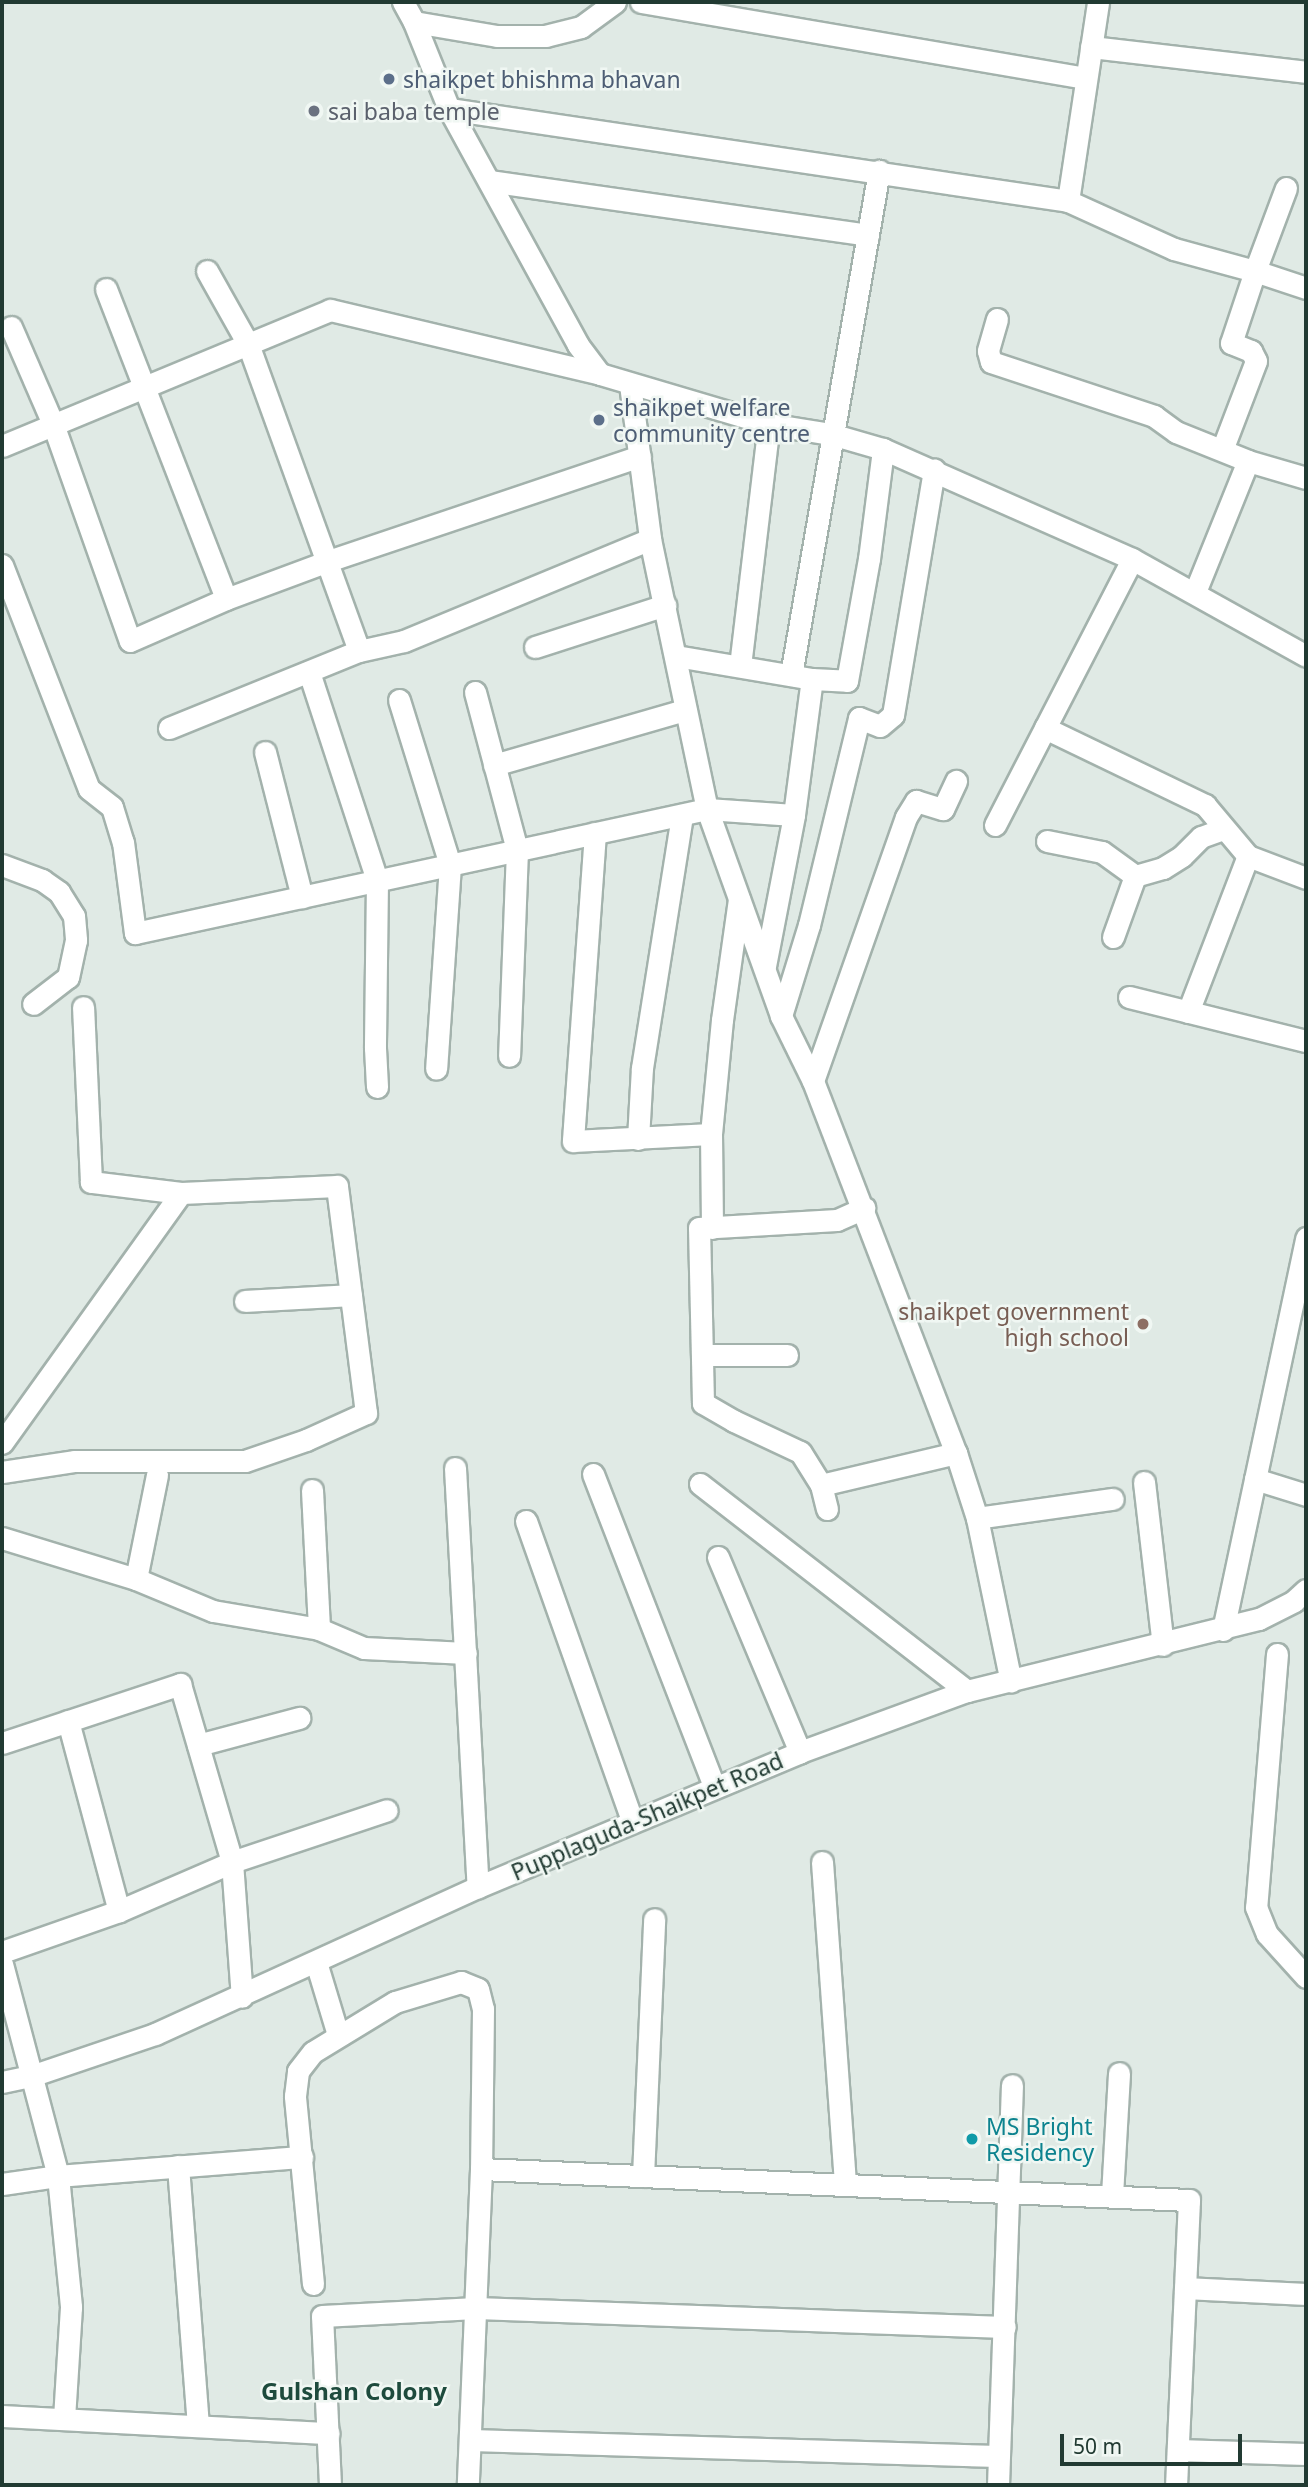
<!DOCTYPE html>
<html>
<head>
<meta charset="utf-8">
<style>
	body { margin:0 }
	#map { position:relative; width:1308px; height:2487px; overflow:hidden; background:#e0eae5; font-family:"Noto Sans",sans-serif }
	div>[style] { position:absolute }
	.roads { filter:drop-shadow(2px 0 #a3b2ac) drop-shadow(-2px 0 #a3b2ac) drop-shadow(0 2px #a3b2ac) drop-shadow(0 -2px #a3b2ac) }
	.street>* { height:21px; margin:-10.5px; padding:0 10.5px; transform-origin:10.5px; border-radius:10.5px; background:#fff }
	.secondary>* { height:21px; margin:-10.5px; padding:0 10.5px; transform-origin:10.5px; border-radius:10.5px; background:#fff }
	.dots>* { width:19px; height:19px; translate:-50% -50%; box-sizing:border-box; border:4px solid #f0f7f3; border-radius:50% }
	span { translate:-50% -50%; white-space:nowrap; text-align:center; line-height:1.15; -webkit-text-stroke:5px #f0f7f3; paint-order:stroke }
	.service-label { font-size:23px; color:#4e5e75 }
	.left { translate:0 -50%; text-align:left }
	.worship-label { font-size:23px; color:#5b616d }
	.education-label { font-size:23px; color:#785e54 }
	.right { translate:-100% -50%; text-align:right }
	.street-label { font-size:23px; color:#213a32 }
	.culture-label { font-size:23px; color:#0d838f }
	.neighbourhood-label { font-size:24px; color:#1e4b3d; font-weight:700 }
	.frame { position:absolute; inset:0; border:4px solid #213a32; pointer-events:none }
	.scale { position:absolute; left:1060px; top:2434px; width:182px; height:32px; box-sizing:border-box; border:4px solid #213a32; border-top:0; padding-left:9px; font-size:21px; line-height:24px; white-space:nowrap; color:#213a32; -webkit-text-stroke:5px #f0f7f3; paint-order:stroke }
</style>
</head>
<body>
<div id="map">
	<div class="roads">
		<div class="street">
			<div style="left:403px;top:2px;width:23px;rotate:61deg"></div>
			<div style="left:615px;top:2px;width:42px;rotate:143.7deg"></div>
			<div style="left:581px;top:27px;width:36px;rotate:166deg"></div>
			<div style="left:546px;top:36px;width:49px;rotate:180deg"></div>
			<div style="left:497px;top:36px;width:84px;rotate:-170.4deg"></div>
			<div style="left:414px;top:22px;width:94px;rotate:68.1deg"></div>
			<div style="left:449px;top:109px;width:269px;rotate:61.3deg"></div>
			<div style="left:578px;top:345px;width:36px;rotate:53deg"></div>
			<div style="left:600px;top:374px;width:176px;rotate:16.5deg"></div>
			<div style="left:769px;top:424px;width:63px;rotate:9.2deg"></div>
			<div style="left:831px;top:434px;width:54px;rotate:16.1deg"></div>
			<div style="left:883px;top:449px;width:272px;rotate:23.8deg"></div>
			<div style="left:1132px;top:559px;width:199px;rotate:29.1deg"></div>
			<div style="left:641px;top:2px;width:450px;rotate:9.7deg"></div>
			<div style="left:1091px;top:47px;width:216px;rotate:6.6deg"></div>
			<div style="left:449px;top:109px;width:626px;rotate:8.45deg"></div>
			<div style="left:1068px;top:201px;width:201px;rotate:-81.4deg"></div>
			<div style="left:489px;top:181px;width:383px;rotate:8.1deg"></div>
			<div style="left:1286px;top:188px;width:89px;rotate:110.5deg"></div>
			<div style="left:1255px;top:271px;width:54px;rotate:18.4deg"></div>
			<div style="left:1068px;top:201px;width:116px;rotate:24.4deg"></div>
			<div style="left:1174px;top:249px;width:84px;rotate:15.2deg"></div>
			<div style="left:1255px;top:271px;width:76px;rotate:108.4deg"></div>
			<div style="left:1231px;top:343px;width:22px;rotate:22deg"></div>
			<div style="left:1251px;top:351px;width:11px;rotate:63deg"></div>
			<div style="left:1256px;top:361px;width:95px;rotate:110.9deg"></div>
			<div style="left:207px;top:271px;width:84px;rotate:60.7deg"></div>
			<div style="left:248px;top:344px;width:326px;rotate:70.1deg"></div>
			<div style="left:106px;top:289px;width:332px;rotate:68.8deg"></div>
			<div style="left:997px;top:319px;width:33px;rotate:106deg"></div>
			<div style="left:988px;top:351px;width:11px;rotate:75deg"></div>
			<div style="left:991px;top:362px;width:172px;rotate:18.3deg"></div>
			<div style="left:1154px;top:416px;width:27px;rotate:36deg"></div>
			<div style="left:1176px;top:432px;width:78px;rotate:21.9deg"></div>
			<div style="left:1248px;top:461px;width:60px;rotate:16.3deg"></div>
			<div style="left:11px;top:327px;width:106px;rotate:66.6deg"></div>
			<div style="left:53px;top:424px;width:230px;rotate:70.5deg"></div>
			<div style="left:130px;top:641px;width:105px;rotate:-23.6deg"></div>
			<div style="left:226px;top:599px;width:109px;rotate:-20.4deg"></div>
			<div style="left:328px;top:561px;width:329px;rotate:-18.6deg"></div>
			<div style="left:630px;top:384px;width:156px;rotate:82.6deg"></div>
			<div style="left:650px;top:539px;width:276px;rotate:78.1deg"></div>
			<div style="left:707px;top:809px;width:220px;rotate:70.3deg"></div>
			<div style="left:781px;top:1016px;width:72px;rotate:63.8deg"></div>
			<div style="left:813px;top:1081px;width:399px;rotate:69deg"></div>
			<div style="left:956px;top:1453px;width:68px;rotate:72.1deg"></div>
			<div style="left:977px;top:1518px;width:167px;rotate:78.3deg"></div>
			<div style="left:2px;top:446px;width:355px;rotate:-22.5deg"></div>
			<div style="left:330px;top:310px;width:277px;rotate:13.3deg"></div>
			<div style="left:2px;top:565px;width:240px;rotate:68.8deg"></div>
			<div style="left:89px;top:789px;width:29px;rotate:38deg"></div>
			<div style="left:112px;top:807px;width:37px;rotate:73deg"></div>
			<div style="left:123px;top:842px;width:92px;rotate:82.5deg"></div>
			<div style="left:135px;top:933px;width:585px;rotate:-12.23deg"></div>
			<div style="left:707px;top:809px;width:87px;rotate:3.9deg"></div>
			<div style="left:1195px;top:592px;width:141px;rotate:-68deg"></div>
			<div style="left:535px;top:647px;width:137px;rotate:-17.9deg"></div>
			<div style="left:676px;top:656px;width:138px;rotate:9.6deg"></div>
			<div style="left:812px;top:679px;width:35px;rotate:3deg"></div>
			<div style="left:847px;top:681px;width:124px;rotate:-79.8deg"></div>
			<div style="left:869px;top:559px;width:111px;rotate:-82.7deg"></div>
			<div style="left:740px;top:666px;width:244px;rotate:-83.2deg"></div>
			<div style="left:309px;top:672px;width:219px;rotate:71.9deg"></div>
			<div style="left:377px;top:880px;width:168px;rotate:90.7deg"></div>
			<div style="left:375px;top:1048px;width:39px;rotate:87deg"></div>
			<div style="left:791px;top:675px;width:512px;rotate:-80.1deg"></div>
			<div style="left:475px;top:692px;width:163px;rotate:75.1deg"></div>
			<div style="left:517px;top:850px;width:206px;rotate:92.2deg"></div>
			<div style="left:399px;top:700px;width:173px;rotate:72.8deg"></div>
			<div style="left:450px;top:865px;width:204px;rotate:93.9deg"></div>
			<div style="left:169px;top:728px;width:205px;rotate:-22.1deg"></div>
			<div style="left:359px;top:651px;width:46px;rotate:-12.5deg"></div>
			<div style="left:404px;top:641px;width:266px;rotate:-22.5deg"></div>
			<div style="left:1045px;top:728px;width:178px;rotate:25.7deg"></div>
			<div style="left:1205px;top:805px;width:67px;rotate:49.9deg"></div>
			<div style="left:1248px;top:856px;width:62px;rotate:20.8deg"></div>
			<div style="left:265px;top:752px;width:150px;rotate:75.7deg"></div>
			<div style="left:494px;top:765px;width:199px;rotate:-16.1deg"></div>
			<div style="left:995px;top:825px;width:299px;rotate:-62.7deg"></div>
			<div style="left:595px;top:833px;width:309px;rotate:94.1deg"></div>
			<div style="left:573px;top:1141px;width:138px;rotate:-2.9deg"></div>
			<div style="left:1047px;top:841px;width:56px;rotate:11.3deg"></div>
			<div style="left:1102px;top:852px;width:41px;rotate:36deg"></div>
			<div style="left:2px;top:865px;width:43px;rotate:20.6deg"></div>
			<div style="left:42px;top:880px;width:21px;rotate:35deg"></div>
			<div style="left:59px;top:892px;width:28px;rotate:58deg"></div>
			<div style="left:74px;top:916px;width:24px;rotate:85deg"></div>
			<div style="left:76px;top:940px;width:38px;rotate:102deg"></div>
			<div style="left:68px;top:977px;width:44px;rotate:142.4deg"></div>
			<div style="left:1135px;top:876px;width:29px;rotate:-16deg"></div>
			<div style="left:1163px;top:868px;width:22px;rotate:-32deg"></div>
			<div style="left:1182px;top:856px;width:27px;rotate:-45deg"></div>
			<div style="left:1201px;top:837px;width:23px;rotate:-20deg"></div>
			<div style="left:1113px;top:937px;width:65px;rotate:-70.2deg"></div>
			<div style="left:765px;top:966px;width:154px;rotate:-79.1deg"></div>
			<div style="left:794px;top:815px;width:137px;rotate:-82.5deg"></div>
			<div style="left:1129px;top:997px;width:182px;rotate:14deg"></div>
			<div style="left:1188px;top:1012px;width:167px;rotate:-69deg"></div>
			<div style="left:781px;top:1016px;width:95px;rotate:-72.9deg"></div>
			<div style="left:809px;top:925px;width:213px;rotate:-76.4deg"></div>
			<div style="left:859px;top:718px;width:22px;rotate:21deg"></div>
			<div style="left:880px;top:726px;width:17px;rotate:-40deg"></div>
			<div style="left:893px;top:715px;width:249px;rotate:-80.5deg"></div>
			<div style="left:813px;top:1081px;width:280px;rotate:-70.6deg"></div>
			<div style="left:906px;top:817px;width:19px;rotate:-58deg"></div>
			<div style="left:916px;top:801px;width:28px;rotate:17deg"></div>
			<div style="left:943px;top:809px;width:31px;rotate:-65deg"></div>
			<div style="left:638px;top:1139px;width:71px;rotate:-86.8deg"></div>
			<div style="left:642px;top:1068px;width:256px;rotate:-81deg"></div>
			<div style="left:712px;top:1228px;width:94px;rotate:-90.6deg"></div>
			<div style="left:711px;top:1134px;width:115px;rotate:-84.5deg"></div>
			<div style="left:722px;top:1020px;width:122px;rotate:-82deg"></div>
			<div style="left:245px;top:1301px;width:106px;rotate:-3.2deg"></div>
			<div style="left:703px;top:1355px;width:84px"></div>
			<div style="left:2px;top:1443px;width:307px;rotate:-54.4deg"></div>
			<div style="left:455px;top:1468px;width:420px;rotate:86.9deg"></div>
			<div style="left:2px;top:1472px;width:74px;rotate:-8.6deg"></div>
			<div style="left:75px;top:1461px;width:170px"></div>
			<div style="left:245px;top:1461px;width:65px;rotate:-19deg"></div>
			<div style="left:306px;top:1440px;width:66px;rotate:-24.2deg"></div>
			<div style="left:366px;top:1413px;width:229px;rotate:-97.3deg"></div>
			<div style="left:337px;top:1186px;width:156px;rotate:177.4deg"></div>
			<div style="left:181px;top:1193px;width:91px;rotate:-173deg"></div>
			<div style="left:91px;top:1182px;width:175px;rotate:-92.6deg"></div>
			<div style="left:593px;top:1474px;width:335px;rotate:68.8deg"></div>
			<div style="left:1255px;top:1479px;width:53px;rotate:17.4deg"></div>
			<div style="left:1144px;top:1482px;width:164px;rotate:83.4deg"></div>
			<div style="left:700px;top:1484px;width:338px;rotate:37.8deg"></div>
			<div style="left:821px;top:1485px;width:139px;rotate:-13.3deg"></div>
			<div style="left:312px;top:1490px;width:139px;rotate:87.1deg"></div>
			<div style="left:827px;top:1509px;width:25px;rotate:-104deg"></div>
			<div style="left:821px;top:1485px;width:39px;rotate:-122deg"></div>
			<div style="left:800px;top:1452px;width:73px;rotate:-154.8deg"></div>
			<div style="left:734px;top:1421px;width:36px;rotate:-150deg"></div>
			<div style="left:703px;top:1403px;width:175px;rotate:-91.3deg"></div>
			<div style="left:699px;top:1228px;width:138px;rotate:-3.3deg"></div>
			<div style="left:837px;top:1220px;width:30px;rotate:-24deg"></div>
			<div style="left:977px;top:1518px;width:137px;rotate:-8deg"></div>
			<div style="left:526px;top:1521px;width:318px;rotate:70.5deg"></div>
			<div style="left:2px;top:1538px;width:140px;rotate:17deg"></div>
			<div style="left:136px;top:1579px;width:83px;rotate:22.6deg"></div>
			<div style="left:213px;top:1611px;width:108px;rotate:9.6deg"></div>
			<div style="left:319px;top:1629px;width:49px;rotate:22.9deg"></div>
			<div style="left:364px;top:1648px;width:102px;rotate:2.8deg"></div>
			<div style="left:718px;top:1557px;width:212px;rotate:67.2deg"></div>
			<div style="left:136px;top:1579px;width:106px;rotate:-78.6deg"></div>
			<div style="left:1223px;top:1630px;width:401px;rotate:-78deg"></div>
			<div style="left:1277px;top:1654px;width:254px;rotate:94.7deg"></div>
			<div style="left:1256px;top:1907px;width:29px;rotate:68deg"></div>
			<div style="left:1267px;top:1934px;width:58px;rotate:47.8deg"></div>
			<div style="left:68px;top:1721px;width:197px;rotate:75deg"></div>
			<div style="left:2px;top:1743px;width:188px;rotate:-18.3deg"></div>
			<div style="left:180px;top:1684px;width:185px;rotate:73.7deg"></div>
			<div style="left:232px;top:1862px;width:163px;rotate:-18.5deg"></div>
			<div style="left:198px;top:1745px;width:105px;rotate:-15deg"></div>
			<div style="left:822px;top:1862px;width:323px;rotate:85.9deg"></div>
			<div style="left:2px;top:1952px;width:124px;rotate:-19.3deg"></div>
			<div style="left:119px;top:1911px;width:123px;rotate:-23.4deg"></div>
			<div style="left:232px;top:1862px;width:135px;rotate:85.8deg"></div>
			<div style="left:316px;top:1962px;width:76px;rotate:73.2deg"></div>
			<div style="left:2px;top:1964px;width:219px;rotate:75.2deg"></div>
			<div style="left:58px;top:2176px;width:132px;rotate:84.3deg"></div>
			<div style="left:71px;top:2307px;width:111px;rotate:93.6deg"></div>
			<div style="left:178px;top:2166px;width:259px;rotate:85.6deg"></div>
			<div style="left:481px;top:2169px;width:709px;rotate:2.51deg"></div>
			<div style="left:1189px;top:2200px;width:285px;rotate:92.6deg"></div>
			<div style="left:643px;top:2176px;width:257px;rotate:-87.5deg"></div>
			<div style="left:2px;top:2184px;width:57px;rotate:-8.1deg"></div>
			<div style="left:58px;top:2176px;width:245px;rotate:-4.5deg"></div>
			<div style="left:1112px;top:2195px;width:122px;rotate:-86.7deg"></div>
			<div style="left:313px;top:2284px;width:189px;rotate:-95.5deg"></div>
			<div style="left:295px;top:2096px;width:25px;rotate:-83deg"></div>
			<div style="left:298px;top:2071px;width:24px;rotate:-52deg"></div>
			<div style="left:313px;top:2052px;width:96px;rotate:-31.4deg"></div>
			<div style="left:395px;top:2002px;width:69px;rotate:-16.9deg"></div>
			<div style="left:461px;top:1982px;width:18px;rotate:22deg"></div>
			<div style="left:478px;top:1989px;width:21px;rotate:76deg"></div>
			<div style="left:483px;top:2009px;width:160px;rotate:90.7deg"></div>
			<div style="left:481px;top:2169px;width:316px;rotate:92.4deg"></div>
			<div style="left:1185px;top:2288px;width:121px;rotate:2.8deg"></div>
			<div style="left:2px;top:2416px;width:327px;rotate:3deg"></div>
			<div style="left:471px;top:2440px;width:528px;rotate:1.74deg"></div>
			<div style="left:1178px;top:2450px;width:128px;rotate:1.8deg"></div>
			<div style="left:330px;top:2485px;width:169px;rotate:-92.7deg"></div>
			<div style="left:322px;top:2316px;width:154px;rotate:-3deg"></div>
			<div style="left:476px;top:2308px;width:529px;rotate:2.06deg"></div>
			<div style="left:998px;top:2485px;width:400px;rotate:-88deg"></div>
		</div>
		<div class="secondary">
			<div style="left:2px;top:2082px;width:30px;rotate:-12deg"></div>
			<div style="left:31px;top:2076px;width:131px;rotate:-18.7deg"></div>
			<div style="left:155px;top:2034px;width:355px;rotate:-24.5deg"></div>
			<div style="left:478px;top:1887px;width:349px;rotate:-22.7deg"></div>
			<div style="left:800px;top:1752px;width:178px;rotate:-20.1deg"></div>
			<div style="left:967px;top:1691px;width:301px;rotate:-13.9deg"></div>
			<div style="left:1259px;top:1619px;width:39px;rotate:-27deg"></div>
			<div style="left:1294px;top:1601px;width:16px;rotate:-43deg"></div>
		</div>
	</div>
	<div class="dots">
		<div style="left:389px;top:79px;background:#5c6f8a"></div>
		<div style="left:314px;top:111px;background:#6b7280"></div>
		<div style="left:599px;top:420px;background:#5c6f8a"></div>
		<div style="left:1143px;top:1324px;background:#8d6e63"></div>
		<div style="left:972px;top:2139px;background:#0f9aa8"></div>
	</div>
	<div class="service-label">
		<span class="left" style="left:403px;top:79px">shaikpet bhishma bhavan</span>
		<span class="left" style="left:613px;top:420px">shaikpet welfare<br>community centre</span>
	</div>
	<div class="worship-label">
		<span class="left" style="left:328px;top:111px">sai baba temple</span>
	</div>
	<div class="education-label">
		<span class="right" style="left:1129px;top:1324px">shaikpet government<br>high school</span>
	</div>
	<div class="street-label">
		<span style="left:647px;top:1816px;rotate:-23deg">Pupplaguda-Shaikpet Road</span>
	</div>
	<div class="culture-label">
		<span class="left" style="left:986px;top:2139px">MS Bright<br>Residency</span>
	</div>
	<div class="neighbourhood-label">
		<span style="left:354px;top:2391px">Gulshan Colony</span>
	</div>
	<div class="frame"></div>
	<div class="scale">50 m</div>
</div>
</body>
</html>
